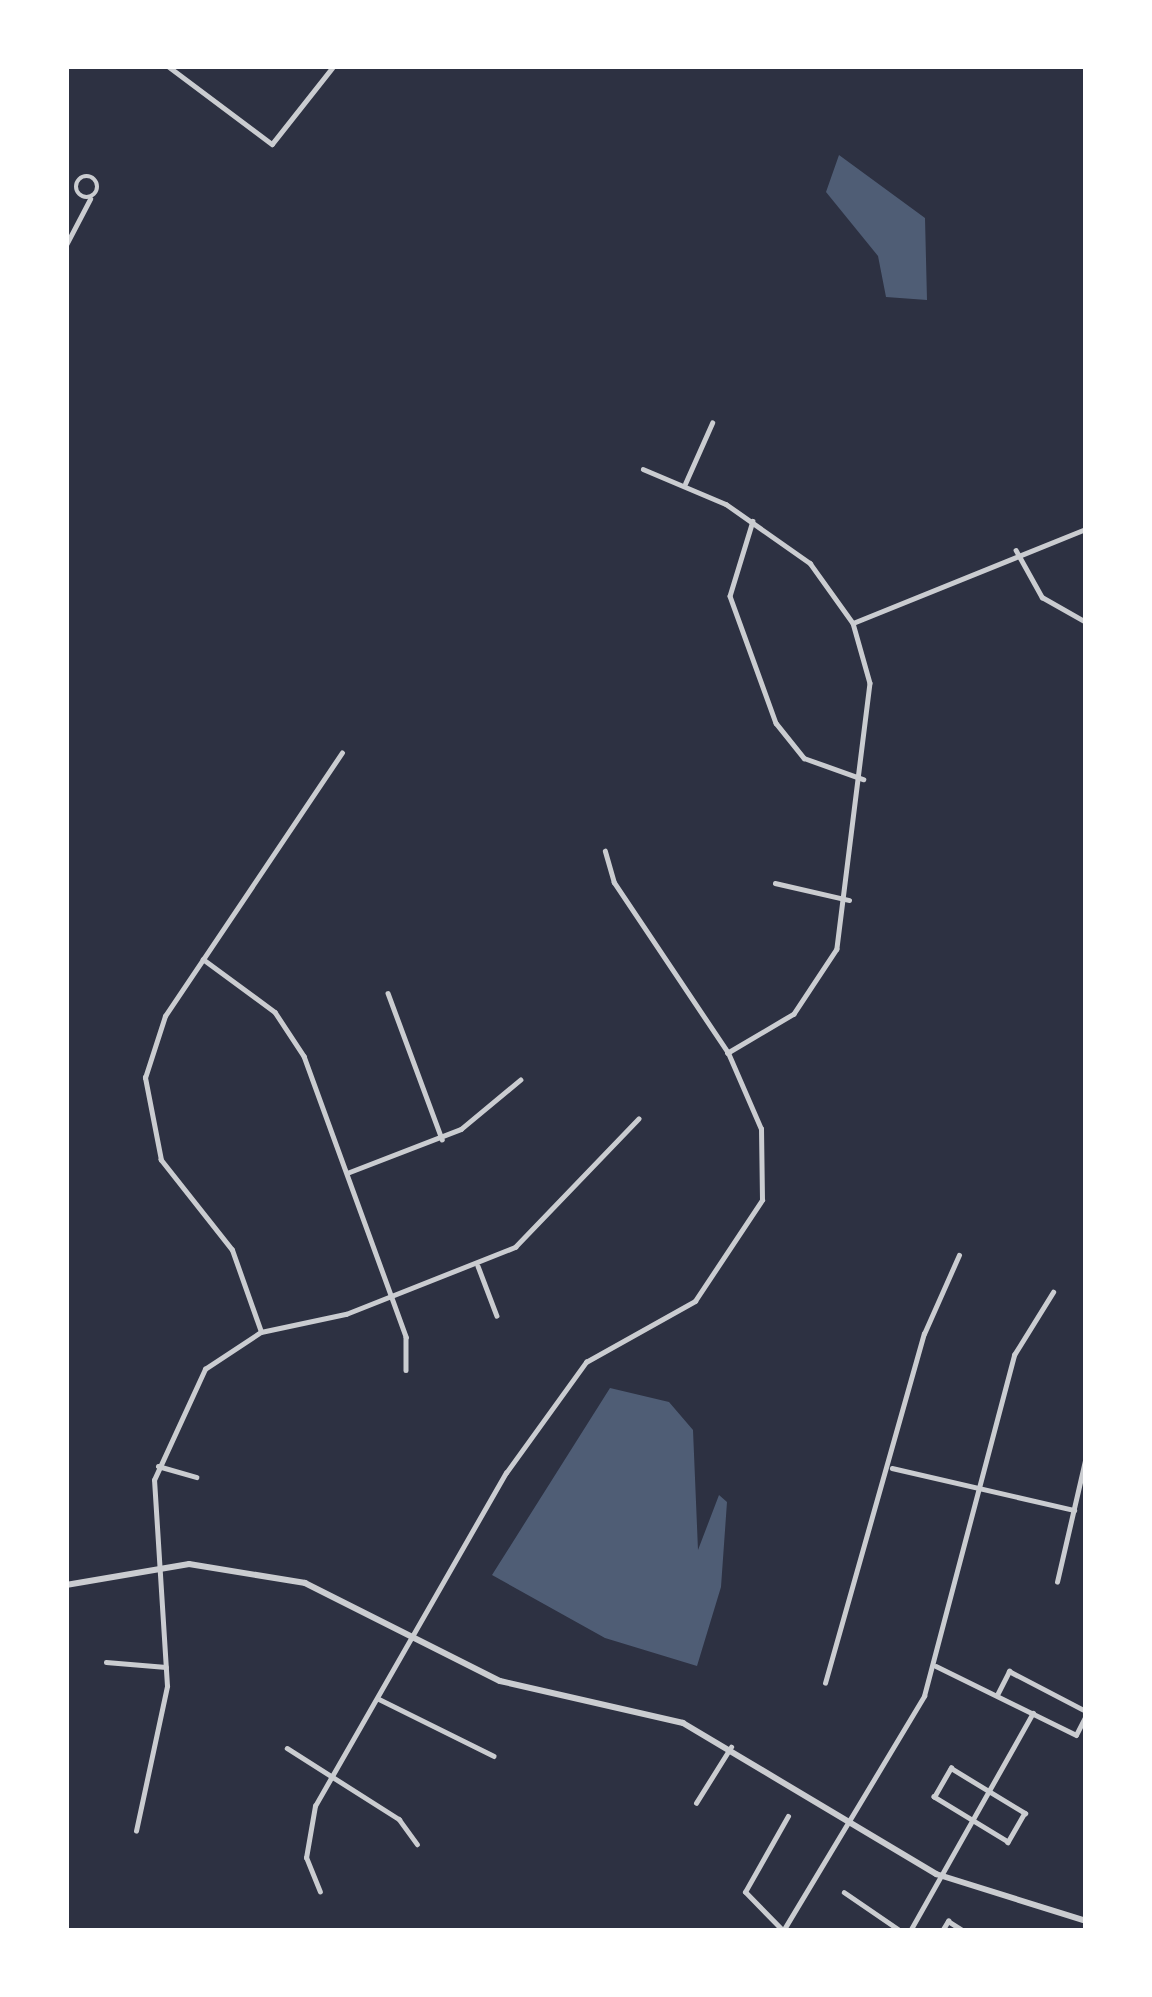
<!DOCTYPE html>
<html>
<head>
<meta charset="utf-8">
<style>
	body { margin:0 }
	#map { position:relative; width:1152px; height:1997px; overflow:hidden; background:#2d3142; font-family:"Noto Sans",sans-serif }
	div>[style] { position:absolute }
	.water>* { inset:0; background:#4f5d75 }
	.minor>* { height:4.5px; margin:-2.25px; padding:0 2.25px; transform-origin:2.25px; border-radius:2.25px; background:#caccd0 }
	.minor>.ring { margin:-2.25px; padding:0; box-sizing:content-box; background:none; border:4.5px solid #caccd0; border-radius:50% }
	.tertiary>* { height:6px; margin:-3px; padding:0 3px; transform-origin:3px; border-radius:3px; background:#caccd0 }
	span { translate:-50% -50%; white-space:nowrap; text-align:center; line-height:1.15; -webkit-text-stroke:10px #fff; paint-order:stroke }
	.frame { position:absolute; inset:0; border:69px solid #fff; pointer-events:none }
</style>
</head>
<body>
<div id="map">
	<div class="water">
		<div style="clip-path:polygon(839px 155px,925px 218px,927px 300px,886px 297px,878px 256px,826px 192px)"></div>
		<div style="clip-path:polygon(610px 1388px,669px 1402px,693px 1430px,698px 1550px,719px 1495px,727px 1502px,721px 1587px,697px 1666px,605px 1638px,492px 1575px)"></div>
	</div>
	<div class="minor">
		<div style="left:168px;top:66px;width:130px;rotate:36.9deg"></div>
		<div style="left:272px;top:144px;width:97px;rotate:-51.7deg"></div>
		<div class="ring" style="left:76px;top:176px;width:17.5px;height:17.5px"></div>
		<div style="left:66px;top:245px;width:52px;rotate:-62.4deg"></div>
		<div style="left:643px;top:469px;width:90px;rotate:22.9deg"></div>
		<div style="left:726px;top:504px;width:103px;rotate:35.1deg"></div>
		<div style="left:810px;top:563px;width:74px;rotate:54.4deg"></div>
		<div style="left:853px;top:623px;width:62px;rotate:74.2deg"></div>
		<div style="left:870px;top:683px;width:268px;rotate:97.1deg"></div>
		<div style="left:837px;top:949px;width:78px;rotate:123.5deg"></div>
		<div style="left:794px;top:1014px;width:77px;rotate:149.4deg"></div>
		<div style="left:685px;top:484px;width:67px;rotate:-66.1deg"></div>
		<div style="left:753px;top:521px;width:78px;rotate:107deg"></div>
		<div style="left:730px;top:596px;width:135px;rotate:70.1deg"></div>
		<div style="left:776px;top:723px;width:45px;rotate:51.3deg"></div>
		<div style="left:804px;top:758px;width:63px;rotate:19.6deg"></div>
		<div style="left:1016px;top:550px;width:54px;rotate:61deg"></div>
		<div style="left:1042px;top:597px;width:51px;rotate:29.6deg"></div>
		<div style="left:853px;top:623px;width:251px;rotate:-22deg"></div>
		<div style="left:775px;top:883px;width:76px;rotate:12.9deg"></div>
		<div style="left:203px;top:959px;width:89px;rotate:36.4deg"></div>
		<div style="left:275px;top:1012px;width:53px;rotate:56.6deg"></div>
		<div style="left:304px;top:1056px;width:299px;rotate:70deg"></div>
		<div style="left:406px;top:1337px;width:33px;rotate:90deg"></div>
		<div style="left:388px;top:993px;width:156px;rotate:69.7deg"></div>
		<div style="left:347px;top:1173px;width:122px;rotate:-21.1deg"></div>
		<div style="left:461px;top:1129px;width:77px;rotate:-39.7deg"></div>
		<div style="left:478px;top:1266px;width:53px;rotate:69.2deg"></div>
		<div style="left:261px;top:1332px;width:87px;rotate:-109.5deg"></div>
		<div style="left:232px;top:1250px;width:115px;rotate:-128.3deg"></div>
		<div style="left:161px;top:1160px;width:84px;rotate:-101deg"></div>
		<div style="left:145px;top:1078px;width:65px;rotate:-72.1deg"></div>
		<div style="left:165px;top:1016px;width:317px;rotate:-56.1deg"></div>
		<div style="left:158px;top:1466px;width:40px;rotate:16deg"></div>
		<div style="left:892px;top:1468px;width:187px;rotate:13deg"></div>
		<div style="left:1057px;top:1582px;width:129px;rotate:-77deg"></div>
		<div style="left:106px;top:1662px;width:60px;rotate:4.8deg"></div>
		<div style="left:936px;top:1666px;width:156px;rotate:26.2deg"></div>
		<div style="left:1076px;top:1735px;width:22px;rotate:-63deg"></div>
		<div style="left:825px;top:1683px;width:363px;rotate:-74.2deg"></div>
		<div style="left:924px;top:1334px;width:86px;rotate:-66.1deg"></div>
		<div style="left:997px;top:1695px;width:27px;rotate:-63deg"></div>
		<div style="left:1009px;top:1671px;width:87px;rotate:27.5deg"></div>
		<div style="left:379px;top:1699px;width:128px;rotate:26.4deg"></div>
		<div style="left:287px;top:1748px;width:133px;rotate:32.4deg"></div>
		<div style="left:399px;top:1819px;width:31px;rotate:54deg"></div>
		<div style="left:951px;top:1768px;width:87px;rotate:31.3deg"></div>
		<div style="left:1025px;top:1813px;width:34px;rotate:120deg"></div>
		<div style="left:1008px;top:1842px;width:87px;rotate:-148.7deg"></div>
		<div style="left:934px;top:1797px;width:34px;rotate:-60deg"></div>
		<div style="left:696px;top:1803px;width:66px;rotate:-58deg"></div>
		<div style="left:136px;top:1831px;width:148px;rotate:-77.9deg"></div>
		<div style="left:167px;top:1686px;width:206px;rotate:-93.6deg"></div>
		<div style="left:154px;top:1480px;width:122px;rotate:-65.3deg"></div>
		<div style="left:205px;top:1369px;width:67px;rotate:-33.5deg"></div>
		<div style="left:261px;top:1332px;width:87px;rotate:-12deg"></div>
		<div style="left:346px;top:1314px;width:182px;rotate:-21.6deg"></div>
		<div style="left:515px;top:1247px;width:178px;rotate:-46.1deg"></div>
		<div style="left:320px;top:1892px;width:37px;rotate:-112deg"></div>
		<div style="left:306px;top:1858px;width:53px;rotate:-80.2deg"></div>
		<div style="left:315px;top:1806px;width:384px;rotate:-60.2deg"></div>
		<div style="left:506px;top:1473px;width:137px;rotate:-54.2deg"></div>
		<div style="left:586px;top:1362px;width:125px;rotate:-29.2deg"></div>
		<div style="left:695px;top:1301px;width:121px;rotate:-56.4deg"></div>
		<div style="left:762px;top:1200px;width:71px;rotate:-90.8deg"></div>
		<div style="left:761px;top:1129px;width:83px;rotate:-113.5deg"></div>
		<div style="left:728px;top:1053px;width:205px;rotate:-123.8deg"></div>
		<div style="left:614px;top:883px;width:33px;rotate:-106deg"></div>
		<div style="left:844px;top:1892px;width:69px;rotate:34.4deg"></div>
		<div style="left:783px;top:1931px;width:274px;rotate:-59deg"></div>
		<div style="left:924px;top:1696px;width:353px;rotate:-75.2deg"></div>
		<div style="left:1014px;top:1355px;width:74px;rotate:-58.2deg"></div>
		<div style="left:783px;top:1931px;width:54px;rotate:-134.3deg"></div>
		<div style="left:745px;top:1892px;width:87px;rotate:-60.5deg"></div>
		<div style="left:910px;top:1931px;width:250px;rotate:-60.6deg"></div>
		<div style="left:942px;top:1931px;width:12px;rotate:-59deg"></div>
		<div style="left:948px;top:1921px;width:19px;rotate:32deg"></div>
	</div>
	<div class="tertiary">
		<div style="left:66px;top:1585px;width:125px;rotate:-9.7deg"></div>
		<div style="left:189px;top:1564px;width:118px;rotate:9.3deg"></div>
		<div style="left:305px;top:1583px;width:218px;rotate:26.7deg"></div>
		<div style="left:500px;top:1681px;width:188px;rotate:12.9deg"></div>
		<div style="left:683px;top:1723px;width:295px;rotate:30.8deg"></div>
		<div style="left:936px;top:1874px;width:157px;rotate:17.4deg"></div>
	</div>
	<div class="frame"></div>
</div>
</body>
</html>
